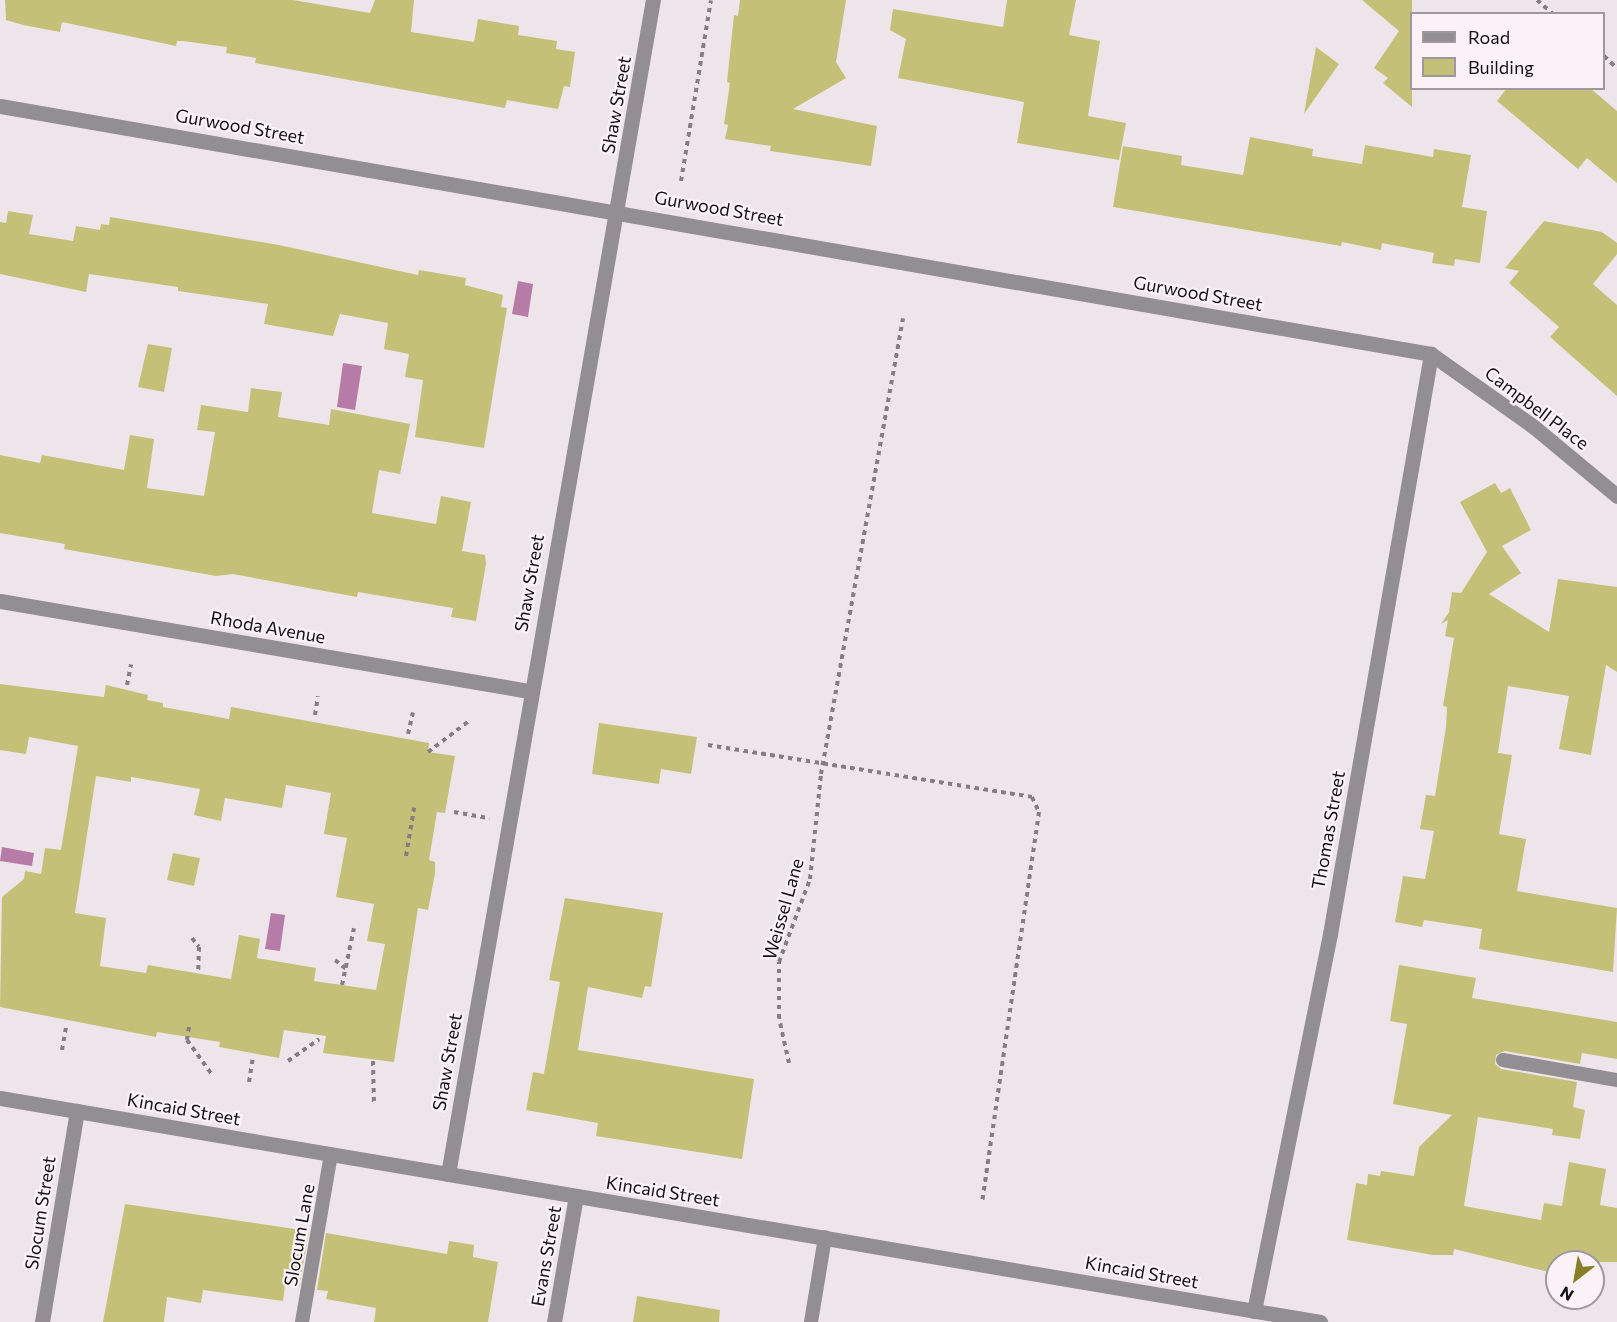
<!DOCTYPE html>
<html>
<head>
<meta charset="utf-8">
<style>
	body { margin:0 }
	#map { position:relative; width:1617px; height:1322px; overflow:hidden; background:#eee5eb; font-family:Commissioner,sans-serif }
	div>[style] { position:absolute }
	.water>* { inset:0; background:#b67ba6 }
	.building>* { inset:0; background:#c5c078 }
	.path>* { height:4px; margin-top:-2px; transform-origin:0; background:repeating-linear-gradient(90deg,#847e82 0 4.5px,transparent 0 9px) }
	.lane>* { height:14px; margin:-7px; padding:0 7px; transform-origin:7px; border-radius:7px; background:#928e91 }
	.street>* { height:15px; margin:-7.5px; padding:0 7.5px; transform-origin:7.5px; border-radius:7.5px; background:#928e91 }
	span { translate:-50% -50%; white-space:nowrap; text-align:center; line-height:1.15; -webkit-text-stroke:4.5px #fbf2f8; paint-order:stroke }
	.street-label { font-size:18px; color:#141113 }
	.legend { position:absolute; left:1410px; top:12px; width:195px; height:78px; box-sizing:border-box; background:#fbf2f8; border:2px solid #9f989c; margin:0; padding:8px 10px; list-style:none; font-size:18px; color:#141113 }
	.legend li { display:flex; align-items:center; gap:12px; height:30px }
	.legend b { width:30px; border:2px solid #9f989c }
	.north { position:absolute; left:1545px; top:1250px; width:60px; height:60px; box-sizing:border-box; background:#fbf2f8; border:2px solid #9f989c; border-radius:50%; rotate:211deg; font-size:16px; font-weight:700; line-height:24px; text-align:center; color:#141113 }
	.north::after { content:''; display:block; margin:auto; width:21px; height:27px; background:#867f26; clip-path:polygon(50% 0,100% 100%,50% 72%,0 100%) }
</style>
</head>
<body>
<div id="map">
	<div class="water">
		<div style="clip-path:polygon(518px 281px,533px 284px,528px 317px,512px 314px)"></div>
		<div style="clip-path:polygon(343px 363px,362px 366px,355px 410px,337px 407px)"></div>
		<div style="clip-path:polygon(2px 847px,34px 853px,32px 866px,0 861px)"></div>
		<div style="clip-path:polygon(271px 913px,285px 915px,280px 951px,265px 949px)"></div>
	</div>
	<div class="building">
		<div style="clip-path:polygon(5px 0,293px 0,370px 13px,375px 0,414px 0,411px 32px,474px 42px,478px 19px,519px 26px,518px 35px,557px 41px,556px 49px,575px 52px,570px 87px,564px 86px,558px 109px,507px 100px,505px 108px,255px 63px,256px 58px,226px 53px,227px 47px,183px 41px,177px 41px,176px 46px,62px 22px,60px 32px,23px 25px,6px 20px)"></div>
		<div style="clip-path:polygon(740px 0,846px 0,836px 62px,846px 78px,793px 109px,877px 126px,871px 166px,770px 151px,771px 146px,725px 139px,728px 125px,724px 124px,730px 83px,727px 82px,734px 15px,738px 16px)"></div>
		<div style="clip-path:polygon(1007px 0,1076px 0,1069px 35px,1100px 41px,1088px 116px,1126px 123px,1119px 160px,1017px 143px,1024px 102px,898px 78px,906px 39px,890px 30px,893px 9px,1003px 27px)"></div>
		<div style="clip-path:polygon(1362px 0,1412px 0,1412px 107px,1383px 83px,1388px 78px,1374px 68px,1399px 31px)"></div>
		<div style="clip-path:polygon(1316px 47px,1339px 64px,1304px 114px)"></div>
		<div style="clip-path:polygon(1507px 88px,1590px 88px,1617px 111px,1617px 183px,1587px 158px,1578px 169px,1497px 101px)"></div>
		<div style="clip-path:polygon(1250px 137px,1313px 149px,1312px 156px,1362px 164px,1365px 145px,1433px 157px,1434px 149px,1471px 155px,1462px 207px,1487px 211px,1480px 263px,1455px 259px,1454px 266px,1432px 263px,1434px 253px,1382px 243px,1381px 250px,1342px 242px,1341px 246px,1113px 207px,1123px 146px,1182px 156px,1181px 165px,1243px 175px)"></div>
		<div style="clip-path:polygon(8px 211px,33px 215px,29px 234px,73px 241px,76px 226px,100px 230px,101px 224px,109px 225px,110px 217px,279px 245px,418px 275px,419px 270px,466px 278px,465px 285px,503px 295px,501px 307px,507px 308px,484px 448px,415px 437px,423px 380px,405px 377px,409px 354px,384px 349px,388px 323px,340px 314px,333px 336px,264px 324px,268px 304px,178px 291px,178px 287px,89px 274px,86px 292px,0 274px,0 222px,6px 223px)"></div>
		<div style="clip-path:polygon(1544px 221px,1602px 232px,1617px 243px,1617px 254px,1593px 284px,1617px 305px,1617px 396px,1550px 337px,1559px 327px,1509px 283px,1519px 271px,1505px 268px)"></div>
		<div style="clip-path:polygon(148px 344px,172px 348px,164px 392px,138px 387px)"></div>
		<div style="clip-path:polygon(251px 388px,282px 392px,278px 417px,329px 425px,331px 409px,410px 424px,400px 474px,379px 470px,372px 513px,436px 524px,441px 496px,471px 502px,462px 551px,485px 555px,486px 564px,476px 621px,451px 617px,453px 608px,358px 592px,357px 597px,233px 574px,216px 576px,64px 549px,65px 544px,0 533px,0 455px,40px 463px,42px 455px,124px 470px,130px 435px,154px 439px,147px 488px,204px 496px,215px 432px,197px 430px,201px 405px,248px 412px)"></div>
		<div style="clip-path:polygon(1495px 483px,1501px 493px,1510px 488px,1531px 530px,1502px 546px,1521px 573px,1489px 594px,1549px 632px,1558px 579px,1617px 587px,1617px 672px,1606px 665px,1591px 755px,1559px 749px,1569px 696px,1508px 686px,1498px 753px,1512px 755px,1499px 834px,1526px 839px,1517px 891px,1617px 908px,1613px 972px,1479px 949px,1482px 929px,1424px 920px,1422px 927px,1395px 922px,1403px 876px,1425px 879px,1434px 831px,1420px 829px,1426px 795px,1435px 796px,1446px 727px,1447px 707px,1443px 706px,1454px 638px,1445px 636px,1448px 620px,1441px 624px,1449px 612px,1452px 592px,1461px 593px,1487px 552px,1460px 502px)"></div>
		<div style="clip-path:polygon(evenodd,0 684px,104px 697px,106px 685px,148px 695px,147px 700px,163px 703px,163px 707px,229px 719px,231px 707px,429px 743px,428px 752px,455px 756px,445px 813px,437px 812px,429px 860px,435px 862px,435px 874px,428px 910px,418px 908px,394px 1062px,323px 1053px,326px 1036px,284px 1030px,279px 1058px,219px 1047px,220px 1042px,157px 1032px,156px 1037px,0 1007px,2px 897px,24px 879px,25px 871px,41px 874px,45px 848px,61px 850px,78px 746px,29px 737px,26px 754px,0 750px,0 684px,96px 776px,131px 782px,131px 777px,200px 789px,194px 815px,221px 821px,225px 798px,282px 808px,286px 785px,331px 793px,324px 834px,347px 838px,336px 897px,374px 904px,367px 941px,385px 944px,376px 990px,314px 981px,316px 968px,257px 958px,260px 939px,239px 935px,231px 979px,148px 965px,146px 973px,100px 966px,106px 918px,75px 913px,96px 776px)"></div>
		<div style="clip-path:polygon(599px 723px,697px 737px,691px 774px,661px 769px,659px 784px,592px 774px)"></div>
		<div style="clip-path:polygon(173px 853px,200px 858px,194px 886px,167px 880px)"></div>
		<div style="clip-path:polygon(565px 898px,663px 913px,651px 987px,645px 986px,642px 998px,588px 987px,578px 1050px,754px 1079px,742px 1159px,596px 1136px,598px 1123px,526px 1110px,533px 1072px,544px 1074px,560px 982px,549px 980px)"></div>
		<div style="clip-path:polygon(1399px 965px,1476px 978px,1472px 998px,1617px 1022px,1617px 1059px,1582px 1053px,1580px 1064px,1505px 1051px,1496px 1055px,1495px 1064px,1501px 1069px,1577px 1082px,1573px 1107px,1585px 1110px,1580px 1139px,1552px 1135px,1553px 1129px,1478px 1117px,1464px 1206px,1541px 1220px,1544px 1203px,1562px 1206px,1569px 1162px,1606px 1169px,1600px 1205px,1617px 1208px,1617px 1262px,1557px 1262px,1557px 1274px,1454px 1249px,1453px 1255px,1433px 1255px,1347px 1240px,1356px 1183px,1367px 1185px,1368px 1174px,1380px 1176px,1381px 1171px,1414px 1176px,1419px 1147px,1452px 1115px,1393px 1104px,1407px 1024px,1390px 1021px)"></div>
		<div style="clip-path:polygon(125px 1204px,309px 1231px,299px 1287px,285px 1285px,283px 1301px,203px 1290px,201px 1303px,167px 1297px,164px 1322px,103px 1322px)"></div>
		<div style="clip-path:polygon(326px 1233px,447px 1254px,449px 1241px,474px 1245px,473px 1257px,498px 1262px,488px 1322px,374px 1322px,376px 1308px,326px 1299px,328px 1291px,317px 1290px)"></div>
		<div style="clip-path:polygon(637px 1296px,720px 1310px,719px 1322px,633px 1322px)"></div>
	</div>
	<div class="path">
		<div style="left:1537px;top:0;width:21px;rotate:41deg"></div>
		<div style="left:1604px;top:56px;width:18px;rotate:43deg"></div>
		<div style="left:681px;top:181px;width:183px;rotate:-80.6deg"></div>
		<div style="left:127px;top:685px;width:21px;rotate:-79deg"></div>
		<div style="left:315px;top:715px;width:19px;rotate:-81deg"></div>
		<div style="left:408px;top:734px;width:22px;rotate:-77deg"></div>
		<div style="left:708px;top:745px;width:328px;rotate:9.1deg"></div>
		<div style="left:1032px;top:797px;width:17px;rotate:65deg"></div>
		<div style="left:1039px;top:812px;width:394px;rotate:98.3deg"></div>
		<div style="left:428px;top:752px;width:51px;rotate:-37.1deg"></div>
		<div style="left:454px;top:812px;width:36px;rotate:10deg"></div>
		<div style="left:406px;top:856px;width:49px;rotate:-80.5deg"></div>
		<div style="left:192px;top:938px;width:11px;rotate:52deg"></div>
		<div style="left:199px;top:947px;width:26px;rotate:92deg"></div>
		<div style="left:335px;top:960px;width:14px;rotate:39deg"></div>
		<div style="left:342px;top:985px;width:58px;rotate:-78.1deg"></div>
		<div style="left:189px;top:1027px;width:13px;rotate:99deg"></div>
		<div style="left:187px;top:1040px;width:44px;rotate:54.2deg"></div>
		<div style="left:62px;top:1050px;width:23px;rotate:-80deg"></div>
		<div style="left:288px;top:1061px;width:38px;rotate:-35deg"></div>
		<div style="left:373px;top:1061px;width:44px;rotate:88.7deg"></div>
		<div style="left:789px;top:1063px;width:46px;rotate:-102.5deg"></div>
		<div style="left:779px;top:1018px;width:56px;rotate:-90deg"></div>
		<div style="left:779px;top:962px;width:89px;rotate:-69.5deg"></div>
		<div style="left:810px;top:879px;width:106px;rotate:-84deg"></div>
		<div style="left:821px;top:774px;width:463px;rotate:-79.8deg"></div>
		<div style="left:249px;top:1082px;width:25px;rotate:-81deg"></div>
	</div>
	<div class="lane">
		<div style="left:1503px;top:1060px;width:116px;rotate:10deg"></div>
		<div style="left:302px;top:1322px;width:170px;rotate:-80.2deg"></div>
		<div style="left:811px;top:1322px;width:86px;rotate:-80.6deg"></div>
	</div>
	<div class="street">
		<div style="left:0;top:106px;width:1452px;rotate:9.83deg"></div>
		<div style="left:1431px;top:354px;width:126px;rotate:35.3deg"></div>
		<div style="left:1534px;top:427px;width:108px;rotate:39.7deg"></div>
		<div style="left:0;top:601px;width:537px;rotate:9.66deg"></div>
		<div style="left:0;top:1098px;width:1339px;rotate:9.63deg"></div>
		<div style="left:448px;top:1174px;width:1192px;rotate:-80.1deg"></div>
		<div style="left:1254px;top:1311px;width:385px;rotate:-78.6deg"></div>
		<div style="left:1330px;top:934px;width:589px;rotate:-80.12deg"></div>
		<div style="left:42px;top:1322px;width:214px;rotate:-80.6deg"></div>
		<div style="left:554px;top:1322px;width:128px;rotate:-80.1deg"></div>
	</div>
	<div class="street-label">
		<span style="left:616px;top:105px;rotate:-80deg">Shaw Street</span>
		<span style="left:240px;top:126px;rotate:10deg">Gurwood Street</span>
		<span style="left:719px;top:208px;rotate:10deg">Gurwood Street</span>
		<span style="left:1198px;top:293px;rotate:10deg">Gurwood Street</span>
		<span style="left:1537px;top:408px;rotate:37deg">Campbell Place</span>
		<span style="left:529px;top:583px;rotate:-80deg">Shaw Street</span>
		<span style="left:268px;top:627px;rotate:10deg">Rhoda Avenue</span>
		<span style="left:1328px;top:830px;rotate:-80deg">Thomas Street</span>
		<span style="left:783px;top:909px;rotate:-74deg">Weissel Lane</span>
		<span style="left:447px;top:1062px;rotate:-80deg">Shaw Street</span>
		<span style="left:184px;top:1109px;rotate:10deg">Kincaid Street</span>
		<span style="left:663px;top:1191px;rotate:9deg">Kincaid Street</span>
		<span style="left:40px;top:1213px;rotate:-81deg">Slocum Street</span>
		<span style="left:299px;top:1235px;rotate:-80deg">Slocum Lane</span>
		<span style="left:546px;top:1256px;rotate:-80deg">Evans Street</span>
		<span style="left:1142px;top:1272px;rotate:10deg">Kincaid Street</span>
	</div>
	<ul class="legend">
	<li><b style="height:8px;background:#928e91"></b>Road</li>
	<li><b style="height:16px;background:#c5c078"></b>Building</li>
	</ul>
	<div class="north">N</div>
</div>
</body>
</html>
